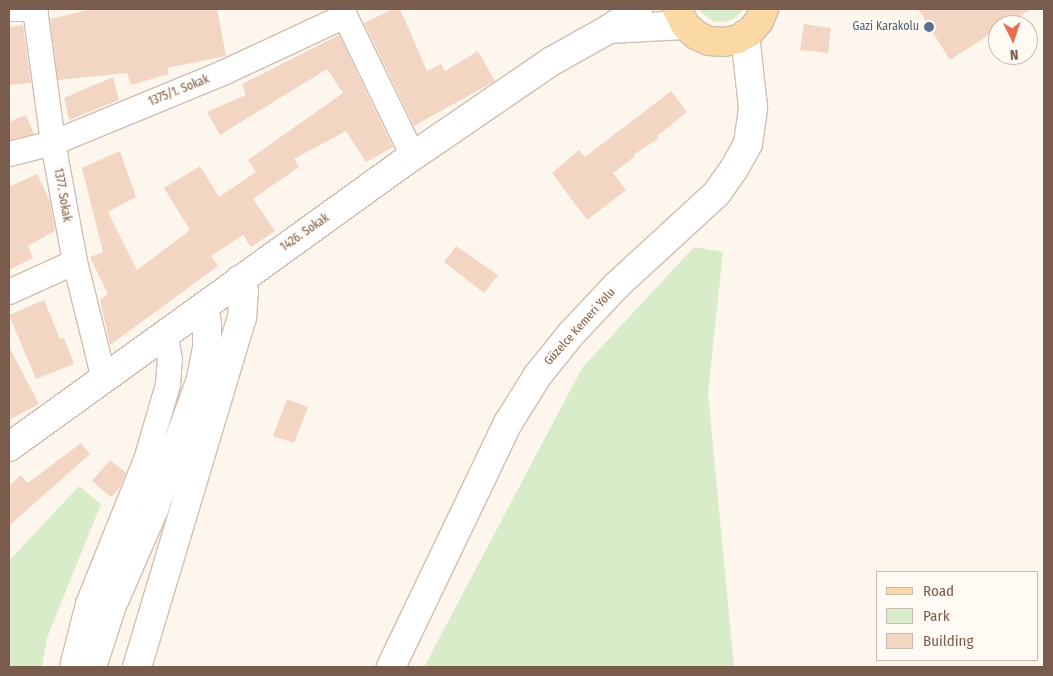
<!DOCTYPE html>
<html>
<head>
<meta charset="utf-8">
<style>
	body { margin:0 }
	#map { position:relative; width:1053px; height:676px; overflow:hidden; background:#fdf6ec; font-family:"Fira Sans Condensed",sans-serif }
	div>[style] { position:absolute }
	.green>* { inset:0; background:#d8ecc9 }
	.building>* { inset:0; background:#f3d5c3 }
	.roads { filter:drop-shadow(1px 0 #d1beb0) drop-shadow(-1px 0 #d1beb0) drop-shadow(0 1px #d1beb0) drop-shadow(0 -1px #d1beb0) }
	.street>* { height:24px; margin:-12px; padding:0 12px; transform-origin:12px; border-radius:12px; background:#fff }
	.secondary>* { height:28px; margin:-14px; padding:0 14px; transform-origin:14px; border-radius:14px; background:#fff }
	.primary>* { height:28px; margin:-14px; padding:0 14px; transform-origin:14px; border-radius:14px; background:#fbd9a5 }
	.dots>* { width:14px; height:14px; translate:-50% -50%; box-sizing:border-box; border:2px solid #fffaf3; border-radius:50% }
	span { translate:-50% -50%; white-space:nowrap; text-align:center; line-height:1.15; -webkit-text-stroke:4px #fffaf3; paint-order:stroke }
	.service-label { font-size:12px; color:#4e5e75 }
	.right { translate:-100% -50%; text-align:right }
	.street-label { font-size:12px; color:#7a5c4d }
	.frame { position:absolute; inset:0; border:10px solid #7a5c4d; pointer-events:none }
	.legend { position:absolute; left:876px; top:571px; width:162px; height:90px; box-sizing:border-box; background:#fffaf3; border:1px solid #cabbb1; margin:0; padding:6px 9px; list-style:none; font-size:15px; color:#7a5c4d }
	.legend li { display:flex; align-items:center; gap:10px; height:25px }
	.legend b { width:25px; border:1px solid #cabbb1 }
	.north { position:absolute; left:988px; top:15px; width:50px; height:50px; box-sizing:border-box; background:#fffaf3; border:1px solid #cabbb1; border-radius:50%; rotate:176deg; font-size:14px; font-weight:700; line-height:20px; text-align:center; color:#7a5c4d }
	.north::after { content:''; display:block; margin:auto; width:18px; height:22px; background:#e76f51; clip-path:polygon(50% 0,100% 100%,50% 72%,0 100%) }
</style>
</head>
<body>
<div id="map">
	<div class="green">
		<div style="clip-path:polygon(697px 9px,745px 9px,732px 20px,723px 22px,713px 21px)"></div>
		<div style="clip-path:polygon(694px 247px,723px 252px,708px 393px,734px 667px,424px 667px,582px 368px)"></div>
		<div style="clip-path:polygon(79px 486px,101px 504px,47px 638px,42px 667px,9px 667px,9px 561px)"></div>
	</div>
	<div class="building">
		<div style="clip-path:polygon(92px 9px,217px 9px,226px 56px,167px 68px,169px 74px,131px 85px,127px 73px,58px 80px,50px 19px)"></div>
		<div style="clip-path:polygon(393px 9px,400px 9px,427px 71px,441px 64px,445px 71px,478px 51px,495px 81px,414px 126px,364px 23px)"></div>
		<div style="clip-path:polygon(918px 9px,1031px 9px,1005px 25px,998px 25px,998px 29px,950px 60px)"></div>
		<div style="clip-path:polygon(804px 24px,831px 28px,828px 53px,800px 50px)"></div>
		<div style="clip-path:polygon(23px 25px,31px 83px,9px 85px,9px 27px)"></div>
		<div style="clip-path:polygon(339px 35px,393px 147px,366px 162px,346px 131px,294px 159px,299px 167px,253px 199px,275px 231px,251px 247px,243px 235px,211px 256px,218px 266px,110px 345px,100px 300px,108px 294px,90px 257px,103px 252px,82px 168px,120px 151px,136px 197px,108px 212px,137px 270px,190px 230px,164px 188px,200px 166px,219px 197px,256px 172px,248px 160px,343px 93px,327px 69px,220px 135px,207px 112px,246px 95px,242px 84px)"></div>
		<div style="clip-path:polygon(113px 77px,119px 100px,69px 120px,64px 98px)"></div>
		<div style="clip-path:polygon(671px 91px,687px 112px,657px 136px,659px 138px,633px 155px,635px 156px,613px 173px,626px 190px,587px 220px,552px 173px,579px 150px,585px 157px)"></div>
		<div style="clip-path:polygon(26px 115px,34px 134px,9px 140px,9px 122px)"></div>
		<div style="clip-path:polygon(37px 174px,50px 201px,55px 231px,28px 246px,33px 258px,9px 270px,9px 187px)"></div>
		<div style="clip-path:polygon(456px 246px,498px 275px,484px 293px,444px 262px)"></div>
		<div style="clip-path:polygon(44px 300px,60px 339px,64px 338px,74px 364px,36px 379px,9px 315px)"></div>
		<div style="clip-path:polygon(9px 347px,39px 404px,9px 420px)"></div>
		<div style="clip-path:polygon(287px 399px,308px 407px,294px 443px,273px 436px)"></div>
		<div style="clip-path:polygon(81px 443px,90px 454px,9px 526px,9px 486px,21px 475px,28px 483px)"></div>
		<div style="clip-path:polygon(110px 460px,126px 473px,120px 487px,111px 497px,92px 481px)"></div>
	</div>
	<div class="roads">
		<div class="street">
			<div style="left:9px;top:9px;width:27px"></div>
			<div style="left:35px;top:9px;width:135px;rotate:82.3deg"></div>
			<div style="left:53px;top:143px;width:121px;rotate:79.5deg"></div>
			<div style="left:75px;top:262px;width:121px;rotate:76.1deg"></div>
			<div style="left:344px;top:9px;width:7px;rotate:82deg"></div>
			<div style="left:345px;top:16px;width:156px;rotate:64.1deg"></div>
			<div style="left:9px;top:154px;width:45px;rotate:-14deg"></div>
			<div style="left:53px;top:143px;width:186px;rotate:-22.4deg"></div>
			<div style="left:225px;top:72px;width:132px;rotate:-25deg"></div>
			<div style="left:9px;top:292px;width:72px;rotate:-24.4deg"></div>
			<div style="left:72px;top:667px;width:65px;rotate:-75.7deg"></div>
			<div style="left:88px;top:604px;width:155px;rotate:-68.1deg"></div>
			<div style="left:146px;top:460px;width:78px;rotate:-73.7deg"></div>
			<div style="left:168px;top:385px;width:26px;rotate:-86deg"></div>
			<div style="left:170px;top:359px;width:25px;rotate:-101deg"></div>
		</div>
		<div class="secondary">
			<div style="left:638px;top:9px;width:35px;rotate:145deg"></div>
			<div style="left:609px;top:29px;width:76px;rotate:-3deg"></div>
			<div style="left:9px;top:447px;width:498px;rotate:-35.8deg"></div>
			<div style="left:413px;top:156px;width:168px;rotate:-34.4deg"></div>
			<div style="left:552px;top:61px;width:65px;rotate:-29.3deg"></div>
			<div style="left:92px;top:667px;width:62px;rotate:-72.1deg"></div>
			<div style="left:111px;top:608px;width:108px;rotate:-66.5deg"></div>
			<div style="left:154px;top:509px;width:138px;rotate:-70.1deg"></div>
			<div style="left:201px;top:379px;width:31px;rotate:-79deg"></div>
			<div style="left:207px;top:349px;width:25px;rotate:-90deg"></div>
			<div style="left:207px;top:324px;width:18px;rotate:-99deg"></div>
			<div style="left:137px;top:667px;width:364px;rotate:-73.3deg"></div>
			<div style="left:242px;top:318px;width:27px;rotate:-86deg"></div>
			<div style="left:244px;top:291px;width:12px;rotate:-114deg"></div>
			<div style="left:391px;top:667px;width:271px;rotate:-64.4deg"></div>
			<div style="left:508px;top:423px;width:57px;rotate:-58deg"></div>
			<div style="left:538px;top:375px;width:53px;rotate:-51.2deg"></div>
			<div style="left:571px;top:334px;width:66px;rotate:-46.8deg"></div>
			<div style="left:616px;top:286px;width:137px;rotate:-42.6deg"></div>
			<div style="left:717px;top:193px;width:29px;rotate:-55deg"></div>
			<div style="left:734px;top:169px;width:29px;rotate:-61deg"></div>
			<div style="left:748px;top:144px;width:37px;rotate:-82deg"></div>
			<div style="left:753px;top:107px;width:73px;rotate:-96.3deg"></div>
		</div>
		<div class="primary">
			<div style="left:677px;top:9px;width:18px;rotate:63deg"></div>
			<div style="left:685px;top:25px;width:15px;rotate:42deg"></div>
			<div style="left:696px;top:35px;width:14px;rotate:25deg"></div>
			<div style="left:709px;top:41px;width:15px;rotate:4deg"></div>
			<div style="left:724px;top:42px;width:14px;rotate:-12deg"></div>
			<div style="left:738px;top:39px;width:14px;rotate:-30deg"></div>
			<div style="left:750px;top:32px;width:14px;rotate:-51deg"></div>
			<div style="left:759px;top:21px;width:13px;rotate:-67deg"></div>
		</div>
	</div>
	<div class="dots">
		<div style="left:929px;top:27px;background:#5c6f8a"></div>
	</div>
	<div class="service-label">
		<span class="right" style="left:919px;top:27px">Gazi Karakolu</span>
	</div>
	<div class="street-label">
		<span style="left:179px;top:91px;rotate:-22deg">1375/1. Sokak</span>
		<span style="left:62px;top:195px;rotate:80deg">1377. Sokak</span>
		<span style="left:305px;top:233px;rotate:-35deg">1426. Sokak</span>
		<span style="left:580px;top:327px;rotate:-48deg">Güzelce Kemeri Yolu</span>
	</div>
	<div class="frame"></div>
	<ul class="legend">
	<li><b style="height:6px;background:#fbd9a5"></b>Road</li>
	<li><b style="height:14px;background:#d8ecc9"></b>Park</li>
	<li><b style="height:14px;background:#f3d5c3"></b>Building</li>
	</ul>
	<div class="north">N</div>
</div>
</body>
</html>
